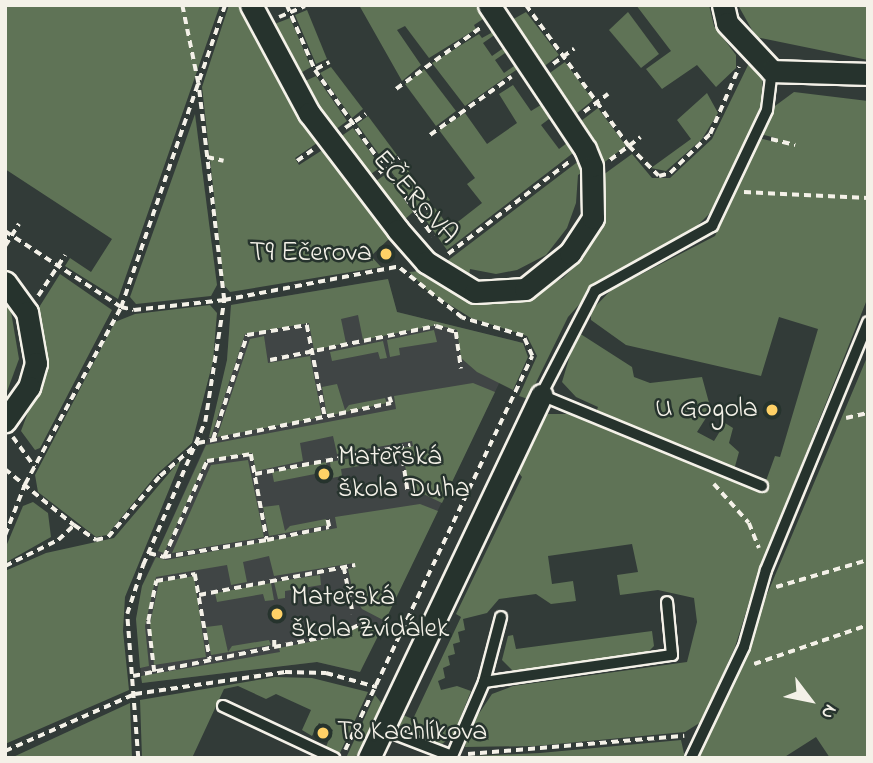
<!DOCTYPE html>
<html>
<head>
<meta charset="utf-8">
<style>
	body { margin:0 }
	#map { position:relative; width:873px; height:763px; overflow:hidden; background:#323b38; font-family:"Indie Flower",sans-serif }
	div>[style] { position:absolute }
	.built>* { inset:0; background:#404545 }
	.green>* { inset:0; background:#5f7356 }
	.path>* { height:3.5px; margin-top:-1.75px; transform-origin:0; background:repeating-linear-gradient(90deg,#f4f1e8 0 7px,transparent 0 12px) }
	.roads { filter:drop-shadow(2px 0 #f4f1e8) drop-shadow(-2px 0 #f4f1e8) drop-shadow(0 2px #f4f1e8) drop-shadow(0 -2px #f4f1e8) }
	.lane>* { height:10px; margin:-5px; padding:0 5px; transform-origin:5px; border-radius:5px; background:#26332d }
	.street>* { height:21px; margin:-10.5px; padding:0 10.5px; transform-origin:10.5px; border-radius:10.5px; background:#26332d }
	.dots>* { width:19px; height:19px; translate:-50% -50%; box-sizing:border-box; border:4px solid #26332d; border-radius:50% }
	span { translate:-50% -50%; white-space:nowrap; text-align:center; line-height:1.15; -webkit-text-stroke:5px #26332d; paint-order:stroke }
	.street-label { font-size:28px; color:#f4f1e8 }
	.poi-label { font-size:28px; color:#f4f1e8 }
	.right { translate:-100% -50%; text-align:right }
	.left { translate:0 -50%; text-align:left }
	.frame { position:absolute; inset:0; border:7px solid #f4f1e8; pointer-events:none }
	.north { position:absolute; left:775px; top:665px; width:70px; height:70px; -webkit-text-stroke:5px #26332d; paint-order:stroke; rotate:122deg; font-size:19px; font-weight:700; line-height:28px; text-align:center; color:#f4f1e8 }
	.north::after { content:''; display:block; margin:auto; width:24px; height:32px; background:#f4f1e8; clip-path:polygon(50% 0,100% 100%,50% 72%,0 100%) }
</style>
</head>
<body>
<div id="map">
	<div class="built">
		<div style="clip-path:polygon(388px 279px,397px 312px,519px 342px,360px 672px,317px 662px,142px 683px,136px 619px,142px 586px,215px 423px,227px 360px,231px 305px)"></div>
	</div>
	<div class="green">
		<div style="clip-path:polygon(5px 5px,220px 5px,118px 299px,65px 266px,70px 258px,91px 272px,112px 239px,5px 169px)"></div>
		<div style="clip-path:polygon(229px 5px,242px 5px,320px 141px,295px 158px,299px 165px,324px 149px,391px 237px,371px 256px,381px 267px,230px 292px,224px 285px,202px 87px)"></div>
		<div style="clip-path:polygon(359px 5px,479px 5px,488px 21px,483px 19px,474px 25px,476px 29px,429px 58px,405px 26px,397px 30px,421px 65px,402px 81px)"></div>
		<div style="clip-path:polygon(636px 5px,709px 5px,714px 26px,736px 55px,736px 68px,716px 87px,697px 65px,662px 89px,646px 69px,671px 51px)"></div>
		<div style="clip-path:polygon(738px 5px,868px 5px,868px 60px,756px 37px)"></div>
		<div style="clip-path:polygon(307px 10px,327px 59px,316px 64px,295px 15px)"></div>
		<div style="clip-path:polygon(526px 12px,559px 55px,542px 68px,510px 21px)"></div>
		<div style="clip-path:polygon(628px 12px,659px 54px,641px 68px,609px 30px)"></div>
		<div style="clip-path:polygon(290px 18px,311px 67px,299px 74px,272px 25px)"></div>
		<div style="clip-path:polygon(491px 26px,496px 34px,483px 43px,492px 56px,505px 47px,508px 51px,495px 60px,504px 73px,517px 64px,519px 68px,465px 106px,432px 63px,479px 34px,482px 38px,491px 33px)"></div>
		<div style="clip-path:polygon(751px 59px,763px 75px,761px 105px,717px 206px,694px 229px,593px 289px,568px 317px,528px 399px,519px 396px,537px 356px,527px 336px,471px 318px,428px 291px,409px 272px,420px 271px,451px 292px,481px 300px,529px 296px,563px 278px,579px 262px,601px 223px,603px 175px,632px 154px,652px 178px,670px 178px,712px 139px)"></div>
		<div style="clip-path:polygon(565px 62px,593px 100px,576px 114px,547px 75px)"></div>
		<div style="clip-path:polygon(331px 67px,363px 109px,352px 118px,320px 73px)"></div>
		<div style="clip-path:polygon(424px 69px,456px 111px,436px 126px,405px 84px)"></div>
		<div style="clip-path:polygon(316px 76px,347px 121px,335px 130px,303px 82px)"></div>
		<div style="clip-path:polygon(513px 85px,531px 111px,544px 103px,553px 116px,541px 125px,559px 149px,571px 140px,577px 150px,447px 250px,423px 216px,435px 208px,450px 228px,482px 203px,467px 184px,475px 178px,439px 130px,465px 113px,487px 144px,517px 123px,499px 94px)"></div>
		<div style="clip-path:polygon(794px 92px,868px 101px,868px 297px,758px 574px,735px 647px,701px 722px,685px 732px,535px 746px,465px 747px,468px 730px,492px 694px,513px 686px,687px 662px,697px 622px,694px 598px,658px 590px,620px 595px,617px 575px,638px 572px,632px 544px,548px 556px,552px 584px,573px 581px,576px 601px,551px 604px,536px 594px,499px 599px,487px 613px,463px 619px,465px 630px,458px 632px,460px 642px,453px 644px,455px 654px,448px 656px,450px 665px,443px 668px,445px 678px,438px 681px,441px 690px,457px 686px,471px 691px,453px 736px,442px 744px,406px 733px,399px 725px,400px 714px,413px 719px,461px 617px,456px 614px,522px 477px,515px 468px,535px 424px,548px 414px,571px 414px,763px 489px,775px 456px,780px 457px,818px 329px,779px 317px,761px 376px,626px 345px,591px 320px,591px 311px,611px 290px,715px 236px,759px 138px,775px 142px,776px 138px,760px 134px,775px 106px)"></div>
		<div style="clip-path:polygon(707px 93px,718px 113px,702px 139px,666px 171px,651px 168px,691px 139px,677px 120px)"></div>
		<div style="clip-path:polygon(598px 108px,626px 146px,602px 164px,581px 121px)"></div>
		<div style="clip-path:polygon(195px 114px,217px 285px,211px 296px,136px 304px,130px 297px)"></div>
		<div style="clip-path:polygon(368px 116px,397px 155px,386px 164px,357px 124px)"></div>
		<div style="clip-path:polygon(353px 128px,381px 167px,368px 176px,340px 137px)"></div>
		<div style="clip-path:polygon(580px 160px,583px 172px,578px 175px,576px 203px,567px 228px,546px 255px,517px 270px,496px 274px,470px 269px,469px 276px,442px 265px)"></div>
		<div style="clip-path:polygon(402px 162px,430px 200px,418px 209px,390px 170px)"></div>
		<div style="clip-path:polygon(386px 174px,413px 212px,403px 221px,373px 183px)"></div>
		<div style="clip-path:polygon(60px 274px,112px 310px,40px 448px,35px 450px,21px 431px,43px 372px,44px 336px,38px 309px)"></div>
		<div style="clip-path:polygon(388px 279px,397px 312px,523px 343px,528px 357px,513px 390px,477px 372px,461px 358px,457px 330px,437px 325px,363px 340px,358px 315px,341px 319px,346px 343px,314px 350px,309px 323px,245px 334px,211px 437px,209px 437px,227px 360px,231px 305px)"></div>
		<div style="clip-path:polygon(9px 300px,19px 359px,5px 397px,5px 303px)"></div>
		<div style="clip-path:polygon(210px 305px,217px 313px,213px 361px,192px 443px,157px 474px,107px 535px,96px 537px,38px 492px,35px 475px,115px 322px,135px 314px)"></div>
		<div style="clip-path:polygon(434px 330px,437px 342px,399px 348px,400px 355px,390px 357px,387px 340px)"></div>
		<div style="clip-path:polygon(579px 333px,632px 367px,634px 377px,650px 383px,702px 377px,711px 410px,697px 432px,714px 441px,725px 423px,733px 428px,729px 443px,739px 452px,734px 470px,595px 415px,598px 407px,576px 397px,562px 382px,571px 352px,566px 350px)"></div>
		<div style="clip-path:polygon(264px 336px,268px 363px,310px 356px,322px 417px,217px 437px,250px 339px)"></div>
		<div style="clip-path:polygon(383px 341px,387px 358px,380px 359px,378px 352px,332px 361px,330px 352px)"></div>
		<div style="clip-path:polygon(868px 355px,868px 758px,830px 758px,816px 737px,783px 758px,698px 758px)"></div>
		<div style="clip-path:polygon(473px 383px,495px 392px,442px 503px,413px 489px,407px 477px,402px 448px,413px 446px,412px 441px,337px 454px,333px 436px,300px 443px,303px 461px,256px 471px,252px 453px,206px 460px,164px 553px,158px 551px,206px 445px,396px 409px,394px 396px)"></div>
		<div style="clip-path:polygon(337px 384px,345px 410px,349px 405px,385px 398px,387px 403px,327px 416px,322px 387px)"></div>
		<div style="clip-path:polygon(377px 453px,378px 463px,341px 469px,342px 476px,332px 478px,330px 462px)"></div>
		<div style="clip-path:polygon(182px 458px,125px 597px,123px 631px,129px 690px,5px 744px,5px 571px,46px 553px,114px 538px)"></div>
		<div style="clip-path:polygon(248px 460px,264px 537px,172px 553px,211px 465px)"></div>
		<div style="clip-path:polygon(326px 462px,328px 479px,322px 480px,320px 473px,274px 482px,272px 472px)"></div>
		<div style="clip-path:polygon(33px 502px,48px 513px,51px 537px,5px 563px,5px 549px,23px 506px)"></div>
		<div style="clip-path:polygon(420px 504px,438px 511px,385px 621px,362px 609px,354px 597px,348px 569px,355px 567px,354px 563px,274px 576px,269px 556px,243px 562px,247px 582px,231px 585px,227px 565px,156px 577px,145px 626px,149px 666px,140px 668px,136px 619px,142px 586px,156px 557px,166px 560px,337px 528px,335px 517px)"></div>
		<div style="clip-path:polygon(279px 505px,285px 531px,290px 526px,326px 519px,328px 525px,269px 536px,263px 507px)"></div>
		<div style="clip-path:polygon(320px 575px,321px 585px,285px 591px,285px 598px,278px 599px,274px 582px)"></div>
		<div style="clip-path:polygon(194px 576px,206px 657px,154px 665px,150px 624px,159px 582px)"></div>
		<div style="clip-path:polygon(271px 583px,274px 600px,265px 601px,263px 594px,217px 602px,215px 593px)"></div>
		<div style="clip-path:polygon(222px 625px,228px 652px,232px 646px,269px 640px,271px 645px,211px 655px,206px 627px)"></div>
		<div style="clip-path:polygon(361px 625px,381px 630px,360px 672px,317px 662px,142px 683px,141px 676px,280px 652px,279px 648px,339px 636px)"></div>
		<div style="clip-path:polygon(652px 631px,654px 646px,648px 652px,521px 671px,512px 670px,502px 660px,508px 636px,513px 635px,516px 649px)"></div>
		<div style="clip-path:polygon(275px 677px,312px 678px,368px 692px,339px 755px,325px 749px,333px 730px,319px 723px,312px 736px,302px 730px,311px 710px,276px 694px,266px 699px,238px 686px,224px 689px,192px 758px,142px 758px,140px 700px)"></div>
		<div style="clip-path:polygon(375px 695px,383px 705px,359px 755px,346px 758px)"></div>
		<div style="clip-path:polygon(130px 703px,132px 758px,11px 758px)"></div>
		<div style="clip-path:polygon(681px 740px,685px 758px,471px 756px,540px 753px)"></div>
	</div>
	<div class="path">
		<div style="left:287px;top:5px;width:71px;rotate:66.7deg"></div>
		<div style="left:315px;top:70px;width:204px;rotate:54.6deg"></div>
		<div style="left:526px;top:5px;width:175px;rotate:53.9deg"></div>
		<div style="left:629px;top:146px;width:42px;rotate:45deg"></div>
		<div style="left:659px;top:176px;width:11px;rotate:-15deg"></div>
		<div style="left:670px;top:173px;width:56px;rotate:-44.3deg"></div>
		<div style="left:710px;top:134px;width:73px;rotate:-66.6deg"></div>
		<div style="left:279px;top:17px;width:28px;rotate:-23deg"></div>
		<div style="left:553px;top:64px;width:26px;rotate:-36deg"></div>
		<div style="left:316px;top:69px;width:15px;rotate:-28deg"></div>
		<div style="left:396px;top:89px;width:104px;rotate:-36deg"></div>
		<div style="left:584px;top:112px;width:30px;rotate:-37deg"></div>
		<div style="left:345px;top:128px;width:25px;rotate:-34deg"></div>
		<div style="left:430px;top:135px;width:100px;rotate:-35.6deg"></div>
		<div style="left:771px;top:139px;width:25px;rotate:14deg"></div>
		<div style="left:207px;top:157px;width:17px;rotate:13deg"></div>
		<div style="left:610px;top:160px;width:38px;rotate:-37deg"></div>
		<div style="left:297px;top:161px;width:19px;rotate:-36deg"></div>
		<div style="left:379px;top:173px;width:25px;rotate:-37deg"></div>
		<div style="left:744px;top:192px;width:124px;rotate:2.8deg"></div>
		<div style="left:416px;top:216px;width:21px;rotate:-39deg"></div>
		<div style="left:5px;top:231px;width:139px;rotate:33.2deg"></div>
		<div style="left:121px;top:307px;width:13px;rotate:13deg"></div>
		<div style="left:134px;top:310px;width:91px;rotate:-6.3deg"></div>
		<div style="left:224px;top:300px;width:180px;rotate:-10.9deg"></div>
		<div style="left:5px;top:246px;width:26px;rotate:-58deg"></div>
		<div style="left:448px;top:254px;width:153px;rotate:-37.3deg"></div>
		<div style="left:38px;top:296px;width:49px;rotate:-56.6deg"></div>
		<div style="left:270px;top:360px;width:169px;rotate:-11.6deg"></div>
		<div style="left:436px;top:326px;width:21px;rotate:17deg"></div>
		<div style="left:456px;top:332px;width:37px;rotate:82deg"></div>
		<div style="left:846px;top:418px;width:23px;rotate:-13deg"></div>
		<div style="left:13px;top:437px;width:37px;rotate:54deg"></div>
		<div style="left:213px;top:439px;width:109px;rotate:-71.9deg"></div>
		<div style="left:247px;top:335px;width:61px;rotate:-9.5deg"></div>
		<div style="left:307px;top:325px;width:94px;rotate:78.9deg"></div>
		<div style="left:401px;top:447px;width:47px;rotate:81.3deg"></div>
		<div style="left:5px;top:469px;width:89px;rotate:39.1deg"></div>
		<div style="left:255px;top:474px;width:158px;rotate:-10.6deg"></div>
		<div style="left:714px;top:484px;width:52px;rotate:48.1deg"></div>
		<div style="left:749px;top:523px;width:27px;rotate:68deg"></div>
		<div style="left:5px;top:535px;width:55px;rotate:-68.6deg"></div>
		<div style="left:25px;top:484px;width:201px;rotate:-61.5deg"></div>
		<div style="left:121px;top:307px;width:319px;rotate:-71deg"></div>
		<div style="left:149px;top:553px;width:16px;rotate:15deg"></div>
		<div style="left:164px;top:557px;width:104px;rotate:-9.4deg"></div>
		<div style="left:267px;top:540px;width:63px;rotate:-11.8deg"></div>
		<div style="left:329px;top:527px;width:9px;rotate:-103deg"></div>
		<div style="left:164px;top:557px;width:105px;rotate:-65.9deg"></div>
		<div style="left:207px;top:461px;width:45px;rotate:-9deg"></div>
		<div style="left:251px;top:454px;width:87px;rotate:79.5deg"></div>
		<div style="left:5px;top:566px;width:59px;rotate:-26.1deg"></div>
		<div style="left:58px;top:540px;width:22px;rotate:-43deg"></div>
		<div style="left:74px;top:525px;width:27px;rotate:34deg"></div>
		<div style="left:96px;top:540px;width:12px;rotate:-14deg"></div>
		<div style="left:108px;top:537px;width:80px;rotate:-49.6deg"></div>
		<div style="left:160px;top:476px;width:50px;rotate:-41deg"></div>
		<div style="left:198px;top:443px;width:197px;rotate:-11.7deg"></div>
		<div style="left:391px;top:403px;width:6px;rotate:-108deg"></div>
		<div style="left:344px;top:567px;width:48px;rotate:79.2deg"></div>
		<div style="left:776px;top:587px;width:96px;rotate:-16.4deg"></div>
		<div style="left:199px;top:595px;width:159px;rotate:-10.9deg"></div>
		<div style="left:274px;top:647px;width:67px;rotate:-11.1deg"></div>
		<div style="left:340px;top:634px;width:32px;rotate:-26deg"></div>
		<div style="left:754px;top:664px;width:120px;rotate:-18.9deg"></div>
		<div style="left:154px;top:672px;width:51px;rotate:-96.7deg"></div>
		<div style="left:148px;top:621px;width:41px;rotate:-78.7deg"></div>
		<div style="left:156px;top:581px;width:40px;rotate:-10deg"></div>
		<div style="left:195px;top:574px;width:87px;rotate:80.1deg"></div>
		<div style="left:133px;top:676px;width:144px;rotate:-11.6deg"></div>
		<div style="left:274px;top:647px;width:8px;rotate:-90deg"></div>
		<div style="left:345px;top:750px;width:436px;rotate:-64.6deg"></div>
		<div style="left:532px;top:356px;width:22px;rotate:-114deg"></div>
		<div style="left:523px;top:336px;width:64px;rotate:-163.6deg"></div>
		<div style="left:462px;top:318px;width:82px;rotate:-141.4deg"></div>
		<div style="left:5px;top:751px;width:142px;rotate:-23.7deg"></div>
		<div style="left:135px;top:694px;width:152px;rotate:-8.3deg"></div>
		<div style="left:285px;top:672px;width:41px;rotate:1.4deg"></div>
		<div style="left:326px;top:673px;width:53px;rotate:15.4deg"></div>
		<div style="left:468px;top:754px;width:217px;rotate:-4.8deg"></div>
		<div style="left:138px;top:758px;width:144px;rotate:-94.4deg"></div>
		<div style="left:127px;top:614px;width:52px;rotate:-71.9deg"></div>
		<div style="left:143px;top:565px;width:156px;rotate:-66.6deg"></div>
		<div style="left:205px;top:422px;width:123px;rotate:-81.1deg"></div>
		<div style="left:224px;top:300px;width:219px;rotate:-96.8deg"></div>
		<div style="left:198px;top:83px;width:80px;rotate:-101.6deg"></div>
	</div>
	<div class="roads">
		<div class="lane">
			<div style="left:762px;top:486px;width:239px;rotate:-157.6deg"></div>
			<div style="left:541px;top:395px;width:117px;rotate:-62.6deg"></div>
			<div style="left:595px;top:291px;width:134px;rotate:-29.1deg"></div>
			<div style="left:712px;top:226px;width:128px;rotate:-64.6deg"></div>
			<div style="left:767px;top:110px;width:39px;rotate:-83deg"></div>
			<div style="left:484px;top:682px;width:67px;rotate:-75.3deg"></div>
			<div style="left:223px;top:706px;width:123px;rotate:25.1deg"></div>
			<div style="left:382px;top:729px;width:75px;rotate:21.1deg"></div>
			<div style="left:452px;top:756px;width:81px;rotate:-66.6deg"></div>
			<div style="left:484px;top:682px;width:190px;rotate:-8.2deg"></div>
			<div style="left:672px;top:655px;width:53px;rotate:-95.4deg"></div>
			<div style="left:691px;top:758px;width:123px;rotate:-64.5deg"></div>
			<div style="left:744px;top:647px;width:80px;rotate:-74.1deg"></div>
			<div style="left:766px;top:570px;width:268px;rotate:-67.6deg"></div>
		</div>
		<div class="street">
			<div style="left:251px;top:5px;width:123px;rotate:61.8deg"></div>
			<div style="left:309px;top:113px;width:147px;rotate:52.7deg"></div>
			<div style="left:398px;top:230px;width:43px;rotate:48.8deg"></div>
			<div style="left:426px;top:262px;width:57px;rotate:31.5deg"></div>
			<div style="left:475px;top:292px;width:50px;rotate:-3.4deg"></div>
			<div style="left:525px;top:289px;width:58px;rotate:-38.7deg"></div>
			<div style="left:570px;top:253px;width:42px;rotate:-56.7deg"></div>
			<div style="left:593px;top:218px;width:52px;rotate:-91.1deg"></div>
			<div style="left:592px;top:166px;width:18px;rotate:-112deg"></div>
			<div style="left:585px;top:149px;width:173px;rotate:-123.7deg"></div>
			<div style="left:723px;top:5px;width:18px;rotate:77deg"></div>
			<div style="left:727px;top:23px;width:66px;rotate:46.8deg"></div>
			<div style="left:772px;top:71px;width:96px;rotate:1.8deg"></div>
			<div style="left:5px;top:282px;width:37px;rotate:54deg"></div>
			<div style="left:27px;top:312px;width:52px;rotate:80deg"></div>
			<div style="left:36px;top:363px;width:25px;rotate:106deg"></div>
			<div style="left:29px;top:387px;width:42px;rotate:125.2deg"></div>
			<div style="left:369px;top:758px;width:402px;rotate:-64.6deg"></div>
		</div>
	</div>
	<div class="dots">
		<div style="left:386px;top:254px;background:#ffd166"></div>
		<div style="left:772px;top:410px;background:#ffd166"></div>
		<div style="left:324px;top:474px;background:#ffd166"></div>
		<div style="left:277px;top:614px;background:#ffd166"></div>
		<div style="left:323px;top:733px;background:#ffd166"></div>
	</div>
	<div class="street-label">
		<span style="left:414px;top:198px;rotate:49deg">EČEROVA</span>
	</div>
	<div class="poi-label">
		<span class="right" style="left:372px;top:254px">T9 Ečerova</span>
		<span class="right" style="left:758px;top:410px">U Gogola</span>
		<span class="left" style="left:338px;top:474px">Mateřská<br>škola Duha</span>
		<span class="left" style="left:291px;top:614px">Mateřská<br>škola Zvídálek</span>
		<span class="left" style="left:337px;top:733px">T8 Kachlíkova</span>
	</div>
	<div class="frame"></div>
	<div class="north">N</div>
</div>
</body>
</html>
